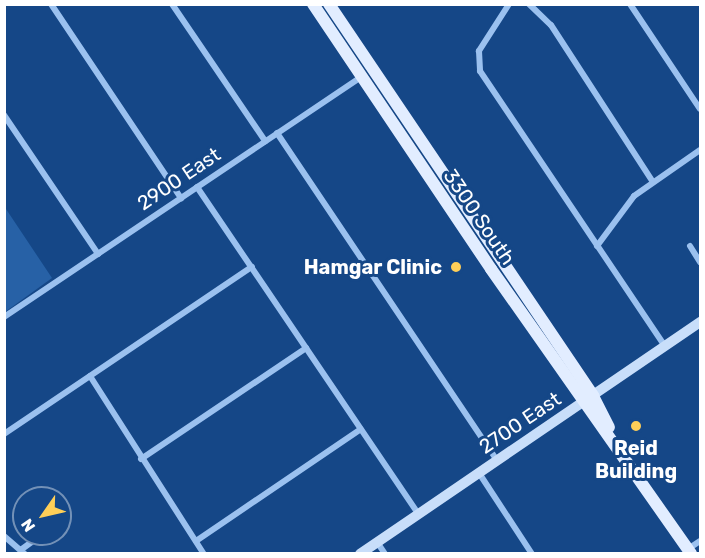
<!DOCTYPE html>
<html>
<head>
<meta charset="utf-8">
<style>
	body { margin:0 }
	#map { position:relative; width:705px; height:558px; overflow:hidden; background:#154787; font-family:Rubik,sans-serif }
	div>[style] { position:absolute }
	.green>* { inset:0; background:#2761a6 }
	.street>* { height:6px; margin:-3px; padding:0 3px; transform-origin:3px; border-radius:3px; background:#9bc1ef }
	.secondary>* { height:10px; margin:-5px; padding:0 5px; transform-origin:5px; border-radius:5px; background:#c8defa }
	.primary>* { height:12px; margin:-6px; padding:0 6px; transform-origin:6px; border-radius:6px; background:#e2edff }
	.dots>* { width:16px; height:16px; translate:-50% -50%; box-sizing:border-box; border:3px solid #154787; border-radius:50% }
	span { translate:-50% -50%; white-space:nowrap; text-align:center; line-height:1.15; -webkit-text-stroke:6px #154787; paint-order:stroke }
	.street-label { font-size:20px; color:#fff }
	.poi-label { font-size:20px; color:#fff; font-weight:700 }
	.right { translate:-100% -50%; text-align:right }
	.frame { position:absolute; inset:0; border:6px solid #fff; pointer-events:none }
	.north { position:absolute; left:12px; top:486px; width:60px; height:60px; box-sizing:border-box; background:#154787; border:2px solid #7391b7; border-radius:50%; rotate:236deg; font-size:16px; font-weight:700; line-height:24px; text-align:center; color:#fff }
	.north::after { content:''; display:block; margin:auto; width:21px; height:27px; background:#ffcf58; clip-path:polygon(50% 0,100% 100%,50% 72%,0 100%) }
</style>
</head>
<body>
<div id="map">
	<div class="green">
		<div style="clip-path:polygon(4px 206px,52px 278px,5px 312px,4px 312px)"></div>
	</div>
	<div class="street">
		<div style="left:51px;top:4px;width:234px;rotate:56.2deg"></div>
		<div style="left:172px;top:4px;width:166px;rotate:55.8deg"></div>
		<div style="left:509px;top:4px;width:56px;rotate:122.6deg"></div>
		<div style="left:479px;top:51px;width:20px;rotate:87deg"></div>
		<div style="left:480px;top:71px;width:331px;rotate:56.1deg"></div>
		<div style="left:529px;top:4px;width:30px;rotate:44deg"></div>
		<div style="left:551px;top:25px;width:187px;rotate:57deg"></div>
		<div style="left:630px;top:4px;width:126px;rotate:56.3deg"></div>
		<div style="left:4px;top:115px;width:168px;rotate:55.9deg"></div>
		<div style="left:277px;top:133px;width:395px;rotate:56.1deg"></div>
		<div style="left:197px;top:187px;width:395px;rotate:55.9deg"></div>
		<div style="left:597px;top:246px;width:62px;rotate:-53.5deg"></div>
		<div style="left:634px;top:196px;width:80px;rotate:-34.9deg"></div>
		<div style="left:690px;top:246px;width:19px;rotate:58deg"></div>
		<div style="left:4px;top:317px;width:432px;rotate:-33.9deg"></div>
		<div style="left:90px;top:376px;width:211px;rotate:57.4deg"></div>
		<div style="left:4px;top:434px;width:299px;rotate:-34deg"></div>
		<div style="left:141px;top:459px;width:199px;rotate:-33.9deg"></div>
		<div style="left:479px;top:473px;width:97px;rotate:56.8deg"></div>
		<div style="left:60px;top:522px;width:6px;rotate:-31deg"></div>
		<div style="left:4px;top:536px;width:28px;rotate:41deg"></div>
		<div style="left:196px;top:541px;width:199px;rotate:-34.2deg"></div>
		<div style="left:377px;top:542px;width:14px;rotate:56deg"></div>
		<div style="left:22px;top:549px;width:26px;rotate:-36deg"></div>
		<div style="left:688px;top:549px;width:14px;rotate:-34deg"></div>
	</div>
	<div class="secondary">
		<div style="left:360px;top:554px;width:412px;rotate:-34.3deg"></div>
	</div>
	<div class="primary">
		<div style="left:313px;top:4px;width:319px;rotate:56.1deg"></div>
		<div style="left:491px;top:269px;width:348px;rotate:54.9deg"></div>
		<div style="left:329px;top:4px;width:473px;rotate:56deg"></div>
		<div style="left:593px;top:396px;width:35px;rotate:63deg"></div>
	</div>
	<div class="dots">
		<div style="left:456px;top:267px;background:#ffcf58"></div>
		<div style="left:636px;top:426px;background:#ffcf58"></div>
	</div>
	<div class="street-label">
		<span style="left:179px;top:179px;rotate:-34deg">2900 East</span>
		<span style="left:479px;top:217px;rotate:56deg">3300 South</span>
		<span style="left:520px;top:423px;rotate:-34deg">2700 East</span>
	</div>
	<div class="poi-label">
		<span class="right" style="left:442px;top:267px">Hamgar Clinic</span>
		<span style="left:636px;top:460px">Reid<br>Building</span>
	</div>
	<div class="frame"></div>
	<div class="north">N</div>
</div>
</body>
</html>
